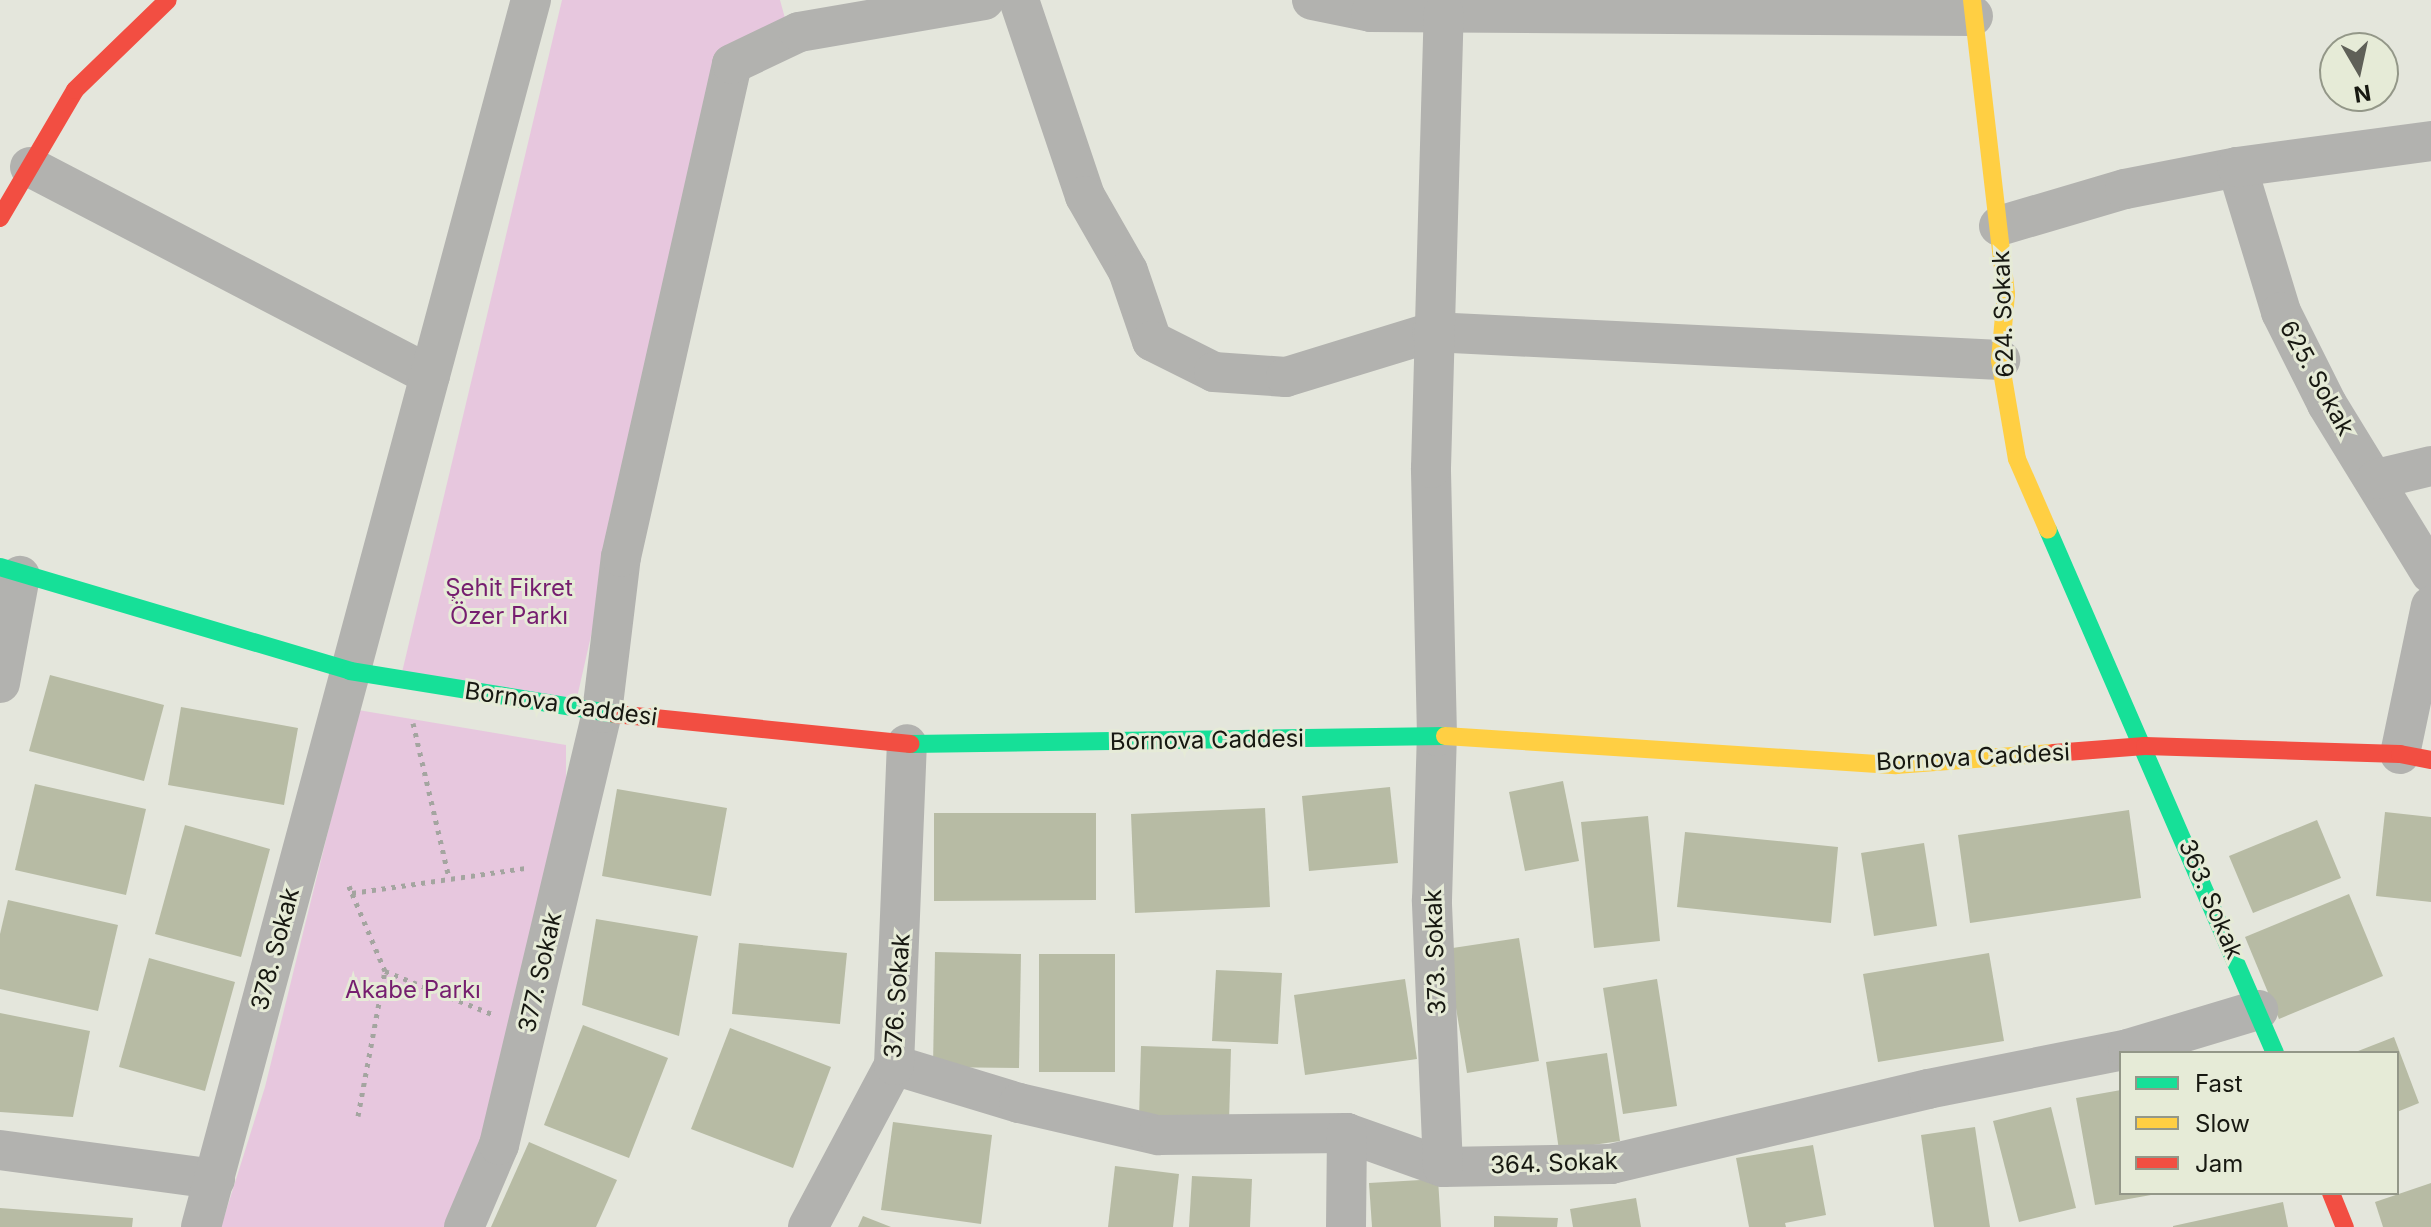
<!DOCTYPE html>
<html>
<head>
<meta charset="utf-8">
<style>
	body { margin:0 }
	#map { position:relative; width:2431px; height:1227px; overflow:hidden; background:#e4e6dc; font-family:Inter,sans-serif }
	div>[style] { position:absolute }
	.green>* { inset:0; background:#e7c7de }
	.building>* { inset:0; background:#b7bba4 }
	.path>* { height:5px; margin-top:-2.5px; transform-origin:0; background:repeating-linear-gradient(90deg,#a4a5a0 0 4px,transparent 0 10px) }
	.street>* { height:40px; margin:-20px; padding:0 20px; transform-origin:20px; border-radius:20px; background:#b2b2af }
	.fast>* { height:18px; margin:-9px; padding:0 9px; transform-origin:9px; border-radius:9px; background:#16e098 }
	.slow>* { height:18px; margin:-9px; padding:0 9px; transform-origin:9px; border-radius:9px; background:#ffcf43 }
	.jam>* { height:18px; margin:-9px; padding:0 9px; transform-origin:9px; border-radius:9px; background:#f24e42 }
	span { translate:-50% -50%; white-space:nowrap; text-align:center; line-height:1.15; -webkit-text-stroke:6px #e6ebd7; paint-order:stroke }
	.street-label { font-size:24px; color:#171811 }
	.park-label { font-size:24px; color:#761e6f }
	.legend { position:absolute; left:2119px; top:1051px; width:280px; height:144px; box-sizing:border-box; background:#e6ebd7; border:2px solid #939788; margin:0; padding:10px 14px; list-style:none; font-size:24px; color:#171811 }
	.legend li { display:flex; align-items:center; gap:16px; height:40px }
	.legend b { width:40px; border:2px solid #939788 }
	.north { position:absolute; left:2319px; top:32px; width:80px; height:80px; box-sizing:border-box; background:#e6ebd7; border:2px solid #939788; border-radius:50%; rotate:171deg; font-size:22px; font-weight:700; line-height:32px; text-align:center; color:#171811 }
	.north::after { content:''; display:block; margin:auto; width:28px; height:36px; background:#5f6058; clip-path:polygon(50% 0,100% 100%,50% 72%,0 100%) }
</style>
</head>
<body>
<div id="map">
	<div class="green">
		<div style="clip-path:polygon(562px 0,780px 0,791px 40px,723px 53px,576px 702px,399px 685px)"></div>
		<div style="clip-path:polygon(358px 710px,566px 745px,566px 863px,527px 1027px,449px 1227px,221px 1227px,265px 1087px)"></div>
	</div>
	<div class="building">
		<div style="clip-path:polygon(50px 675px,164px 705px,144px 781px,29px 751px)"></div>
		<div style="clip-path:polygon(181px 707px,298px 728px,284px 805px,168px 785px)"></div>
		<div style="clip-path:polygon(1563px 781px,1579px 861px,1525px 871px,1509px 792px)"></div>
		<div style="clip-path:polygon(35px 784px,146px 809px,126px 895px,15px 870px)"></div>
		<div style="clip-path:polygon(1390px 787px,1398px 863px,1309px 871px,1302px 796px)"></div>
		<div style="clip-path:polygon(617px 789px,727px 808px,711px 896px,602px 876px)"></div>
		<div style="clip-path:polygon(1265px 808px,1270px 907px,1135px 913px,1131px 814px)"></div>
		<div style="clip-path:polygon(2129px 810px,2141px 898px,1970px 923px,1958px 835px)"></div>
		<div style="clip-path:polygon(2385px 812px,2431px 817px,2431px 902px,2376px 896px)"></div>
		<div style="clip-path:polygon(934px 813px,1096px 813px,1096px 900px,934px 901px)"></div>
		<div style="clip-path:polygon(1648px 816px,1660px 941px,1594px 948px,1581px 822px)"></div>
		<div style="clip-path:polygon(2317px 820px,2341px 878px,2253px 913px,2229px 856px)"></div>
		<div style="clip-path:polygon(185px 825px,270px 849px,241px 957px,155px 934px)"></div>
		<div style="clip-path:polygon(1685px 832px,1838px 847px,1831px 923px,1677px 907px)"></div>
		<div style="clip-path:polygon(1924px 843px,1937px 926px,1874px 936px,1861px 853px)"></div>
		<div style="clip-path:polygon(2349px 894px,2383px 976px,2279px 1019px,2245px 937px)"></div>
		<div style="clip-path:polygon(8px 900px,118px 925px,98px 1011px,0 989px,0 934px)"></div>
		<div style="clip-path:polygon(596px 919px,698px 936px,679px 1036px,582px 1005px)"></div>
		<div style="clip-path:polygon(1519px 938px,1539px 1061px,1467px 1073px,1446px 949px)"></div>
		<div style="clip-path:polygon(739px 943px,847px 953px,840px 1024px,732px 1014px)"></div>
		<div style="clip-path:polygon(935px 952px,1021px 954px,1019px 1068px,933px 1067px)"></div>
		<div style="clip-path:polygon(1989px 953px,2004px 1041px,1878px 1062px,1863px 974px)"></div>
		<div style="clip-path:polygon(1039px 954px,1115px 954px,1115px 1072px,1039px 1072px)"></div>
		<div style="clip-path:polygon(149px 958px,235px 982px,205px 1091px,119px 1067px)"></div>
		<div style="clip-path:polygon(1216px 970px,1282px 973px,1278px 1044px,1212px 1041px)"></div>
		<div style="clip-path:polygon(1405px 979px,1417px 1059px,1305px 1075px,1294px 995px)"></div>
		<div style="clip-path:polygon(1657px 979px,1677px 1106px,1623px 1114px,1603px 988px)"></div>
		<div style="clip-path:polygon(0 1013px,90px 1031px,73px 1117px,0 1112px)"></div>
		<div style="clip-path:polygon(583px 1025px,668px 1058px,629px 1158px,544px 1125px)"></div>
		<div style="clip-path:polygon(730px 1028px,831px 1067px,793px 1168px,691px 1129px)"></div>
		<div style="clip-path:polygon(2394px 1037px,2419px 1103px,2397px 1112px,2397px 1053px,2353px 1053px)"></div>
		<div style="clip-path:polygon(1141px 1046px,1231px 1049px,1229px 1122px,1139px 1119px)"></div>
		<div style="clip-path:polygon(1607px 1053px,1620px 1141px,1559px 1150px,1546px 1062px)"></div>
		<div style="clip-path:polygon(2121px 1090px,2121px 1193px,2151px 1195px,2095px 1205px,2076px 1098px)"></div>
		<div style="clip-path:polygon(2051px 1107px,2076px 1208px,2019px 1222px,1993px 1121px)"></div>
		<div style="clip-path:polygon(893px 1122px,992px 1135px,981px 1224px,881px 1210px)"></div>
		<div style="clip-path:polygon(1975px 1127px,1990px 1227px,1934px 1227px,1921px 1135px)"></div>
		<div style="clip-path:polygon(529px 1142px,617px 1180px,596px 1227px,491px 1227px)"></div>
		<div style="clip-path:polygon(1813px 1145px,1826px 1215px,1785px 1223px,1786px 1227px,1749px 1227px,1736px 1158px)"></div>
		<div style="clip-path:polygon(1115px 1166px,1179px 1174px,1173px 1227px,1108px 1227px)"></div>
		<div style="clip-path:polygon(1192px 1176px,1252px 1179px,1250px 1227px,1189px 1227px)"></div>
		<div style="clip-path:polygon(1438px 1179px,1441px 1227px,1372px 1227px,1369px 1183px)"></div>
		<div style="clip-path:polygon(2431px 1183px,2431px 1227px,2383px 1227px,2375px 1202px)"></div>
		<div style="clip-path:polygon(1636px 1198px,1641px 1227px,1573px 1227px,1570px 1209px)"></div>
		<div style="clip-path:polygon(2283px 1202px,2288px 1227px,2173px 1227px,2173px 1226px)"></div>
		<div style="clip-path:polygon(0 1208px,133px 1218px,132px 1227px,0 1227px)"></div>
		<div style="clip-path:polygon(863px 1216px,891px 1227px,858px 1227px)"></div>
		<div style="clip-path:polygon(1494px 1216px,1558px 1218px,1557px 1227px,1494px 1227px)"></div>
	</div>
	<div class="path">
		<div style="left:413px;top:723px;width:159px;rotate:76.9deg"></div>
		<div style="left:385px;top:971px;width:115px;rotate:21.9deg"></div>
		<div style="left:358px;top:1116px;width:147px;rotate:-79.5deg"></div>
		<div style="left:385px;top:971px;width:92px;rotate:-113deg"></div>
		<div style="left:349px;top:886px;width:8px;rotate:67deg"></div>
		<div style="left:352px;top:893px;width:176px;rotate:-8.2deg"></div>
	</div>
	<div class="street">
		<div style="left:1019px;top:0;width:207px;rotate:71.4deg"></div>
		<div style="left:1085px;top:196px;width:86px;rotate:60.2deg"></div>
		<div style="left:1128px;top:271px;width:74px;rotate:71.1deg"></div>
		<div style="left:1152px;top:341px;width:69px;rotate:26.6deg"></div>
		<div style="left:1214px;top:372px;width:72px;rotate:4deg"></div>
		<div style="left:1286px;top:377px;width:153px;rotate:-17.1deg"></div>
		<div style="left:1432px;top:332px;width:569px;rotate:2.82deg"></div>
		<div style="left:1312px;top:0;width:60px;rotate:11.5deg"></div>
		<div style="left:1371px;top:12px;width:602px;rotate:0.38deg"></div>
		<div style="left:30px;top:167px;width:451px;rotate:27.5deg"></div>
		<div style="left:2237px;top:167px;width:152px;rotate:73.1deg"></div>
		<div style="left:2281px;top:312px;width:103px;rotate:63.4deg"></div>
		<div style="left:2327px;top:404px;width:199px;rotate:58.5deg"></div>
		<div style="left:1999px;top:226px;width:131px;rotate:-16.4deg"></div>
		<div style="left:2125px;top:189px;width:114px;rotate:-11.1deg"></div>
		<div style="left:2237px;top:167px;width:196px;rotate:-7.6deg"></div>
		<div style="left:2377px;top:479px;width:56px;rotate:-13.5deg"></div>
		<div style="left:0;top:683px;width:109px;rotate:-79.4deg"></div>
		<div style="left:2400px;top:754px;width:151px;rotate:-78.2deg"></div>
		<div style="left:894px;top:1065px;width:131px;rotate:16.9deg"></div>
		<div style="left:1019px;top:1103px;width:143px;rotate:13deg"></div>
		<div style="left:1158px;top:1135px;width:189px;rotate:-0.6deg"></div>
		<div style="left:1347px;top:1133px;width:102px;rotate:19.5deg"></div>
		<div style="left:1443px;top:1167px;width:168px;rotate:-1deg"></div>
		<div style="left:1611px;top:1164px;width:326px;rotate:-13.3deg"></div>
		<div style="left:1928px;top:1089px;width:204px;rotate:-11.3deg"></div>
		<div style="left:2128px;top:1049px;width:136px;rotate:-16.7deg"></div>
		<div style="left:0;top:1150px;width:217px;rotate:7.7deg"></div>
		<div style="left:1443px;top:1167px;width:267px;rotate:-92.4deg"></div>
		<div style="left:1432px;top:900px;width:164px;rotate:-88.3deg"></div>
		<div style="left:1437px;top:736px;width:268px;rotate:-91.3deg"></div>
		<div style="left:1431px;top:468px;width:455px;rotate:-88.4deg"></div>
		<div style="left:201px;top:1227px;width:1271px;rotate:-74.95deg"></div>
		<div style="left:464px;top:1227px;width:89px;rotate:-66.9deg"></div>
		<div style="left:499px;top:1145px;width:444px;rotate:-76.6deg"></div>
		<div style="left:602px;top:713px;width:157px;rotate:-83.1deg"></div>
		<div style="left:621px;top:557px;width:505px;rotate:-77.31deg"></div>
		<div style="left:732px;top:64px;width:74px;rotate:-25.5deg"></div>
		<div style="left:799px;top:32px;width:188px;rotate:-9.8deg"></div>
		<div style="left:808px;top:1227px;width:183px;rotate:-62deg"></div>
		<div style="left:894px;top:1065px;width:321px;rotate:-87.7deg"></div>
		<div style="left:1346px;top:1227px;width:94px;rotate:-89.4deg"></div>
	</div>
	<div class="fast">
		<div style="left:2048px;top:530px;width:570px;rotate:66.54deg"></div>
		<div style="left:0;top:567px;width:365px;rotate:16.5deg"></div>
		<div style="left:350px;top:671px;width:268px;rotate:9.2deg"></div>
		<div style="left:910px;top:744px;width:535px;rotate:-0.86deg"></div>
	</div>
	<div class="slow">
		<div style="left:1972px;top:0;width:296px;rotate:83.4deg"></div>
		<div style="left:2006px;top:294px;width:66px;rotate:95.2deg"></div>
		<div style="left:2000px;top:360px;width:100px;rotate:80.3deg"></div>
		<div style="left:2017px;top:459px;width:77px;rotate:66.4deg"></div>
		<div style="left:1445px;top:736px;width:452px;rotate:3.7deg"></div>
		<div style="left:1896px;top:765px;width:157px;rotate:-4.4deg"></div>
	</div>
	<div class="jam">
		<div style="left:0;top:218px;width:148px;rotate:-59.6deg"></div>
		<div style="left:75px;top:90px;width:129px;rotate:-44.1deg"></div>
		<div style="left:615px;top:714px;width:297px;rotate:5.8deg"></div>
		<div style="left:2053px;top:753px;width:92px;rotate:-4.4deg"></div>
		<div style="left:2145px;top:746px;width:255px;rotate:1.8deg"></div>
		<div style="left:2400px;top:754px;width:32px;rotate:11deg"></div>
		<div style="left:2331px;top:1193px;width:37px;rotate:68deg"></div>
	</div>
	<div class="street-label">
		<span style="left:2003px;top:314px;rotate:-92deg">624. Sokak</span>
		<span style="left:2317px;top:378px;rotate:61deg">625. Sokak</span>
		<span style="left:561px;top:704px;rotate:8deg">Bornova Caddesi</span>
		<span style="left:1207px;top:740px;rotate:-1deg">Bornova Caddesi</span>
		<span style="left:1973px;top:757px;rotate:-3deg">Bornova Caddesi</span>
		<span style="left:2211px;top:899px;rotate:67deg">363. Sokak</span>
		<span style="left:275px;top:949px;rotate:-75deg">378. Sokak</span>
		<span style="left:1435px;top:952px;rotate:-92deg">373. Sokak</span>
		<span style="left:540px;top:972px;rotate:-77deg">377. Sokak</span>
		<span style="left:897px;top:996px;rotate:-86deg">376. Sokak</span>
		<span style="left:1554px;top:1163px;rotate:-2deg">364. Sokak</span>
	</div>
	<div class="park-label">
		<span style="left:509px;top:602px">Şehit Fikret<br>Özer Parkı</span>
		<span style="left:413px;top:990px">Akabe Parkı</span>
	</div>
	<ul class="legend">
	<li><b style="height:10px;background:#16e098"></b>Fast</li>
	<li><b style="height:10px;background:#ffcf43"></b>Slow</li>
	<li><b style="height:10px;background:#f24e42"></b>Jam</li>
	</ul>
	<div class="north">N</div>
</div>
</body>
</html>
